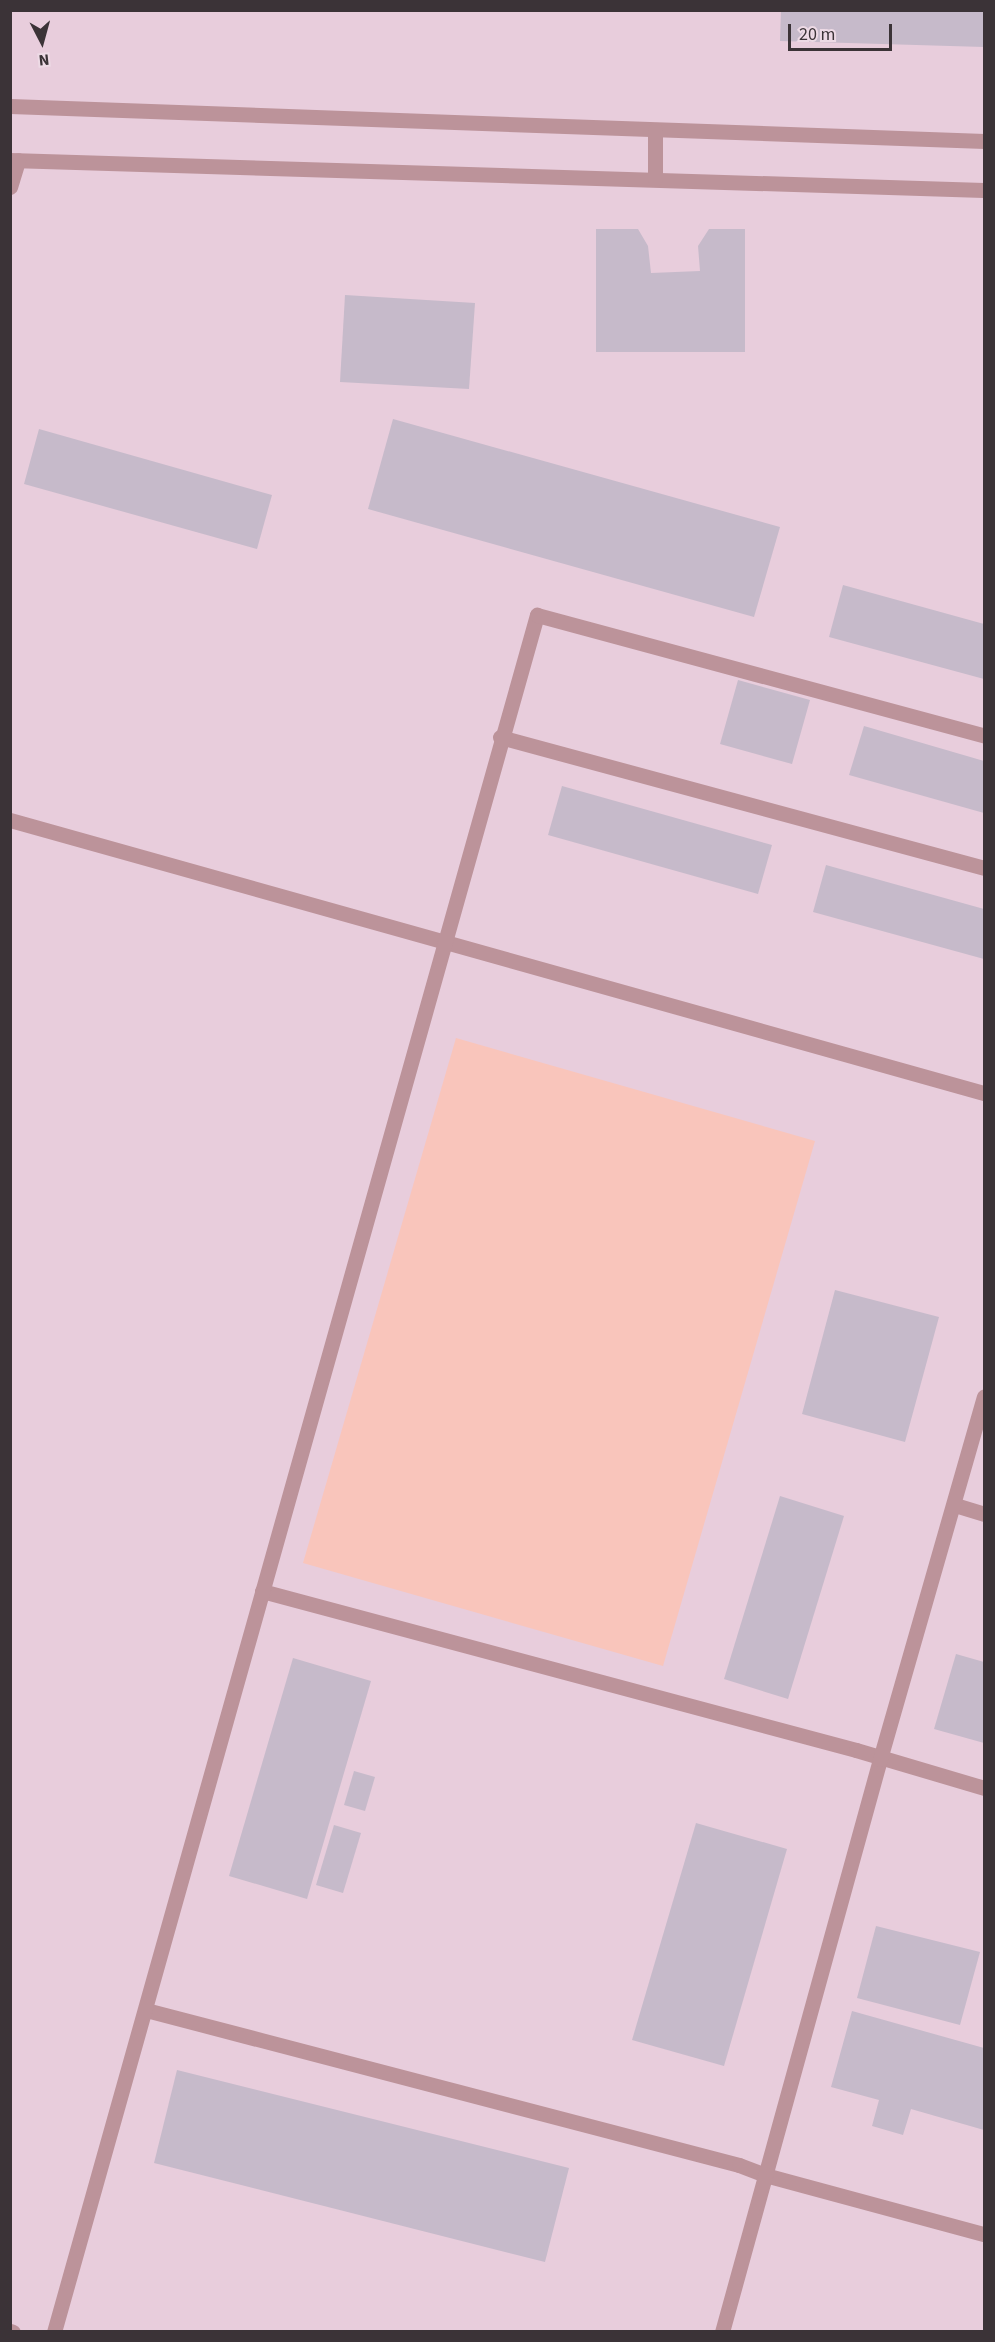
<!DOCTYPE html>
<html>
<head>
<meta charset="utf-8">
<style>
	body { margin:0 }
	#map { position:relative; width:995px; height:2342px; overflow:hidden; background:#eddae5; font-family:"Source Sans 3",sans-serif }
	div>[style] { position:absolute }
	.built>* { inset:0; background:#e8cddc }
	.green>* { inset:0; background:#f9c5bb }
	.building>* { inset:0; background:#c6baca }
	.minor>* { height:15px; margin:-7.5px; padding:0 7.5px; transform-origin:7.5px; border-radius:7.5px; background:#bc939a }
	span { translate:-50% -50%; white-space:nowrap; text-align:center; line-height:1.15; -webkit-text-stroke:4.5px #eddae5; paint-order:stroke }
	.frame { position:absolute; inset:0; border:12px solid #3b3337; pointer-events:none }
	.north { position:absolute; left:12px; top:12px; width:60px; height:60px; -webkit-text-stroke:4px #eddae5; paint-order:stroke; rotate:174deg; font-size:16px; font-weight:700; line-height:24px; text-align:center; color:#3b3337 }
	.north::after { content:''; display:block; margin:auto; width:21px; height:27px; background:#3b3337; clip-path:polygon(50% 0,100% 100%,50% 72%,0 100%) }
	.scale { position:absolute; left:788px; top:24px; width:104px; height:27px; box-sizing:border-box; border:3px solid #3b3337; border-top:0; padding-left:8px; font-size:18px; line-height:21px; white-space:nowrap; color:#3b3337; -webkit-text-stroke:4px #eddae5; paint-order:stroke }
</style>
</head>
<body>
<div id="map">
	<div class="built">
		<div style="clip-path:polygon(11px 11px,984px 11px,984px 2331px,11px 2331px)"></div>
	</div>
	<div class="green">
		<div style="clip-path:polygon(456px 1038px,815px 1141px,663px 1666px,303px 1563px)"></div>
	</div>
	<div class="building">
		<div style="clip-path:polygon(781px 10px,984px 10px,984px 47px,780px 41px)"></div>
		<div style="clip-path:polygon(596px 229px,638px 229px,648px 246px,651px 273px,700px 271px,698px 246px,709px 229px,745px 229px,745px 352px,596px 352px)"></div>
		<div style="clip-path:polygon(345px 295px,475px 303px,469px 389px,340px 382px)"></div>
		<div style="clip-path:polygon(393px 419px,780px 527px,754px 617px,368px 509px)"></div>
		<div style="clip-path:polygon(39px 429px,272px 495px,257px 549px,24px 484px)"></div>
		<div style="clip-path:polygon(843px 585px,984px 624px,984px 679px,829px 637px)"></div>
		<div style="clip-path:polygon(738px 680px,810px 700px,792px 764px,720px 744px)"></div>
		<div style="clip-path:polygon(864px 726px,984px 761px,984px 813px,849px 775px)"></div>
		<div style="clip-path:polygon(562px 786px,772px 845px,758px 894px,548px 835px)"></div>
		<div style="clip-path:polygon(826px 865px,984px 909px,984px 959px,813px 912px)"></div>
		<div style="clip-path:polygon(835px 1290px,939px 1317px,905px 1442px,802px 1414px)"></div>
		<div style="clip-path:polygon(780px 1496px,844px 1516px,788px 1699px,724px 1679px)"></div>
		<div style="clip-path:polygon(956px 1654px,984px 1662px,984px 1743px,934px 1729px)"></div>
		<div style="clip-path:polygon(293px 1658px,371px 1681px,307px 1899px,229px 1876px)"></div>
		<div style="clip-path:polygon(354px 1771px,375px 1777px,365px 1811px,344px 1805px)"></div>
		<div style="clip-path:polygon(696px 1823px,787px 1849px,724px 2066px,632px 2040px)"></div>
		<div style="clip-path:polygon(334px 1825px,361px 1833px,343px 1893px,316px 1885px)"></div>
		<div style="clip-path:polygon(876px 1926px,980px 1952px,960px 2025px,857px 1998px)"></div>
		<div style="clip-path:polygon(852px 2011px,984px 2048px,984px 2130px,911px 2109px,903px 2135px,872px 2126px,879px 2100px,831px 2087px)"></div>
		<div style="clip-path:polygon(177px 2070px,569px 2168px,545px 2262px,154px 2163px)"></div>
	</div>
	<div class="minor">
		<div style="left:10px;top:106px;width:975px;rotate:2.06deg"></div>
		<div style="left:10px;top:160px;width:974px;rotate:1.76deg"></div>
		<div style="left:655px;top:179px;width:49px;rotate:-90deg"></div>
		<div style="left:10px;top:187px;width:28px;rotate:-73deg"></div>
		<div style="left:500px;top:737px;width:501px;rotate:15.14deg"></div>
		<div style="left:10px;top:820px;width:1012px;rotate:15.66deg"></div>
		<div style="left:955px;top:1505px;width:30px;rotate:17deg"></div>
		<div style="left:262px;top:1591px;width:615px;rotate:14.99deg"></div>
		<div style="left:856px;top:1750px;width:134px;rotate:16.5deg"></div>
		<div style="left:146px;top:2010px;width:613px;rotate:14.65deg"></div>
		<div style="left:739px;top:2165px;width:28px;rotate:21deg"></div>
		<div style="left:765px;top:2175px;width:227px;rotate:15.1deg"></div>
		<div style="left:10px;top:2331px;width:3px;rotate:18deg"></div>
		<div style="left:54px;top:2332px;width:1784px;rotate:-74.29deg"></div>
		<div style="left:537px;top:615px;width:463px;rotate:15.1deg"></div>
		<div style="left:722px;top:2332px;width:594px;rotate:-74.58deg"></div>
		<div style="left:880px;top:1759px;width:377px;rotate:-74deg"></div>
	</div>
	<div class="frame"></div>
	<div class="north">N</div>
	<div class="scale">20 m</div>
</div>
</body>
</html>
